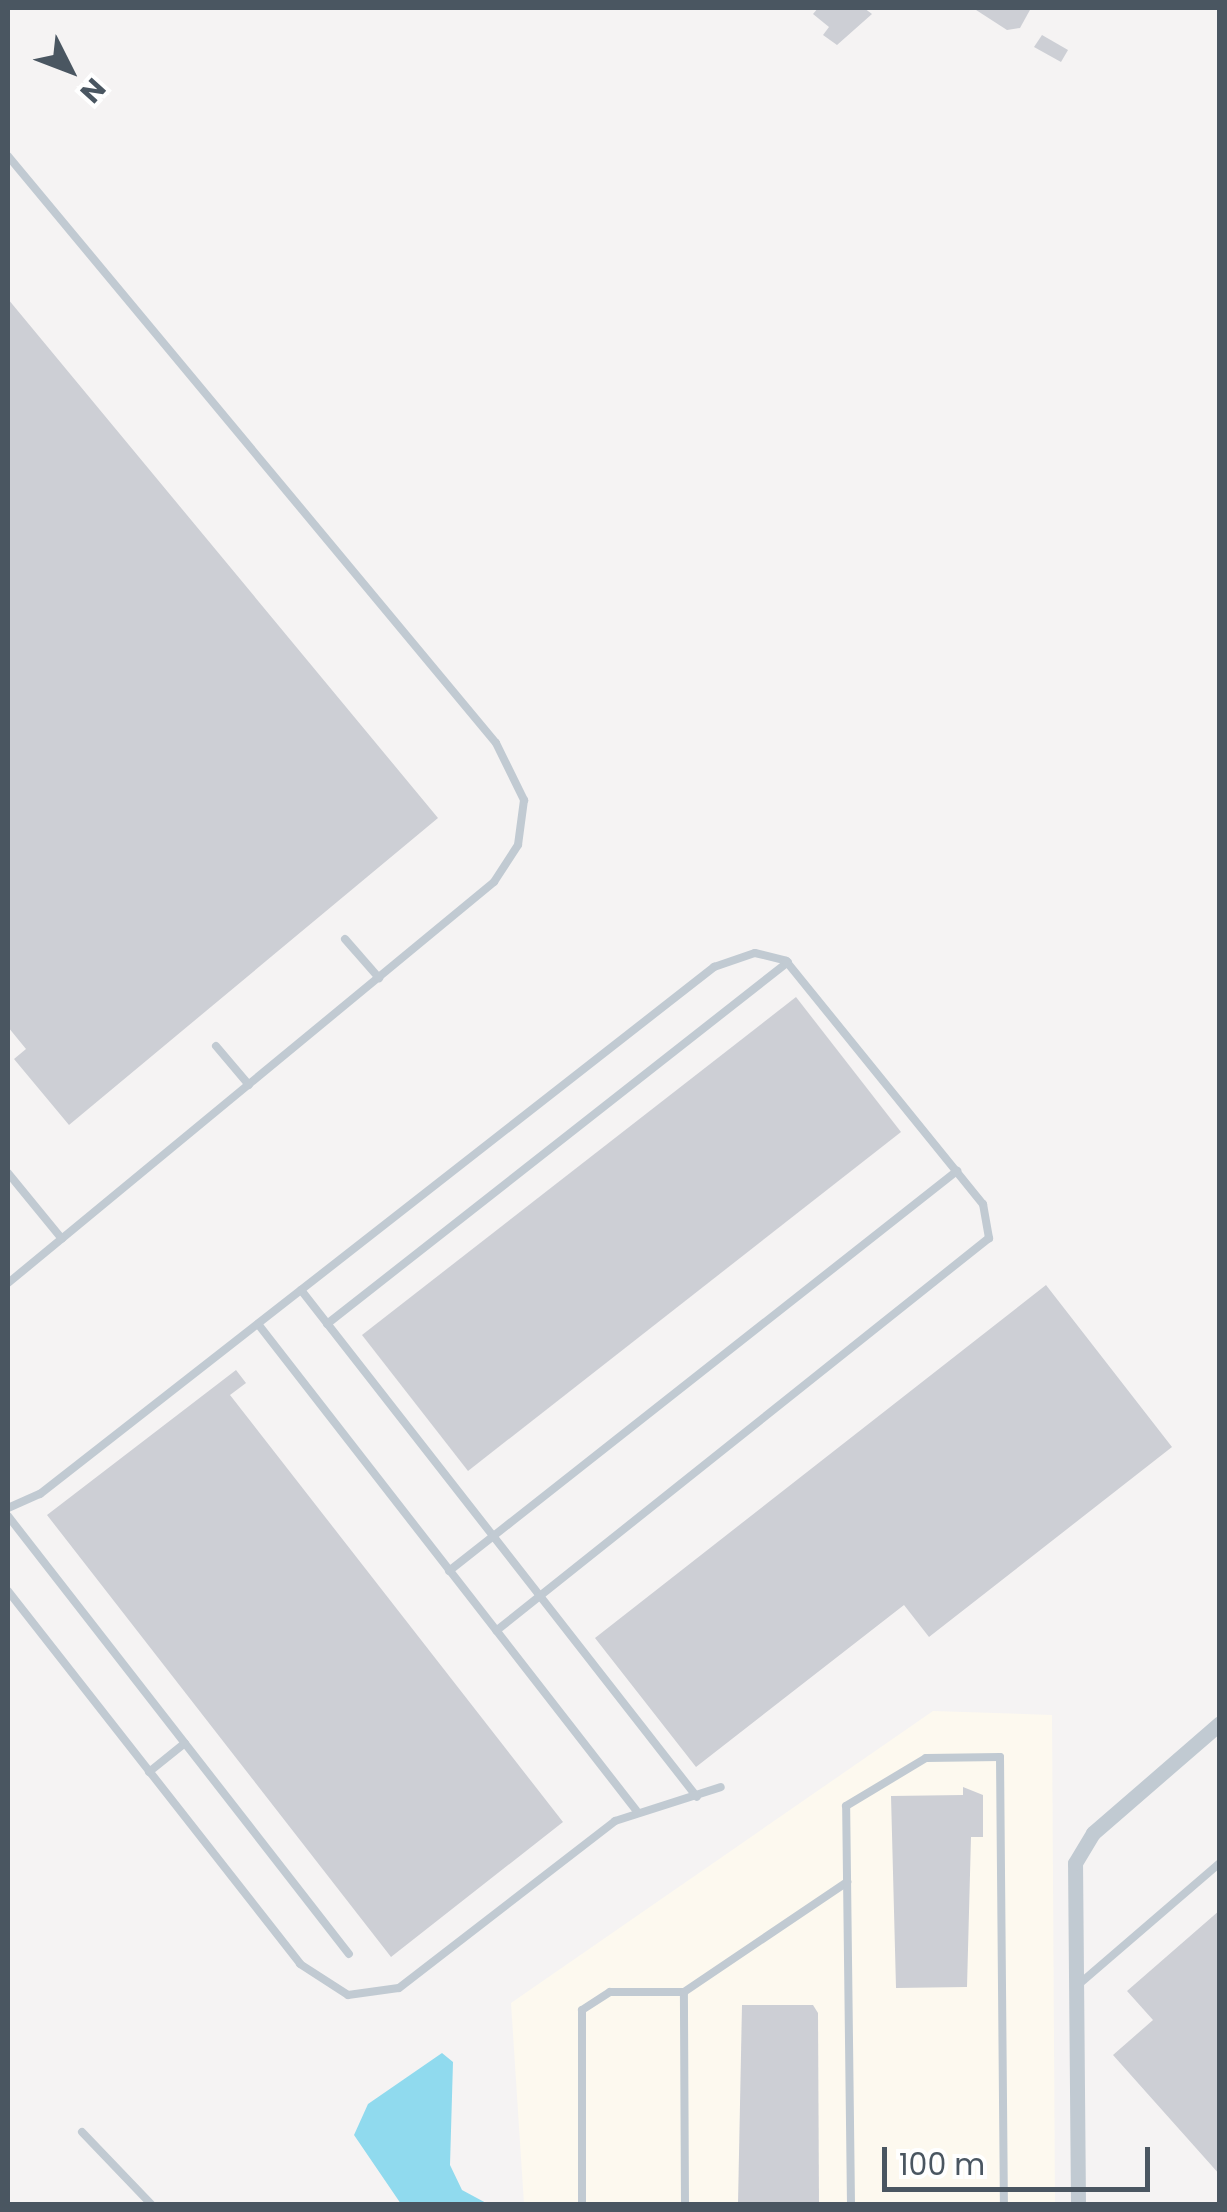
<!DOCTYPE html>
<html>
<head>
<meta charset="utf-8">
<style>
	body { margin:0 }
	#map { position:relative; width:1227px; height:2212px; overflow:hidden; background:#f5f3f3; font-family:Poppins,sans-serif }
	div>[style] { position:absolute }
	.commercial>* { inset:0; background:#fdf9ef }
	.water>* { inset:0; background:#90daee }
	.building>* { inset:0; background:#cdcfd5 }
	.lane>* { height:8px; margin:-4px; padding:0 4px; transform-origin:4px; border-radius:4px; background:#c1cad2 }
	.street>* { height:15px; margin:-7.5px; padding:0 7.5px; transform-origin:7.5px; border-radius:7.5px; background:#c1cad2 }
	span { translate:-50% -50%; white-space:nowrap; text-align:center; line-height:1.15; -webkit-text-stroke:8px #fff; paint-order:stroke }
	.frame { position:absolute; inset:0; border:10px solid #4a5661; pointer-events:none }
	.north { position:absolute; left:20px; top:20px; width:100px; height:100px; -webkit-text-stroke:8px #fff; paint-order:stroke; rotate:132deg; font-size:28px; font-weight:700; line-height:40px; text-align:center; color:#4a5661 }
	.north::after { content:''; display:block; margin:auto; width:35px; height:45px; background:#4a5661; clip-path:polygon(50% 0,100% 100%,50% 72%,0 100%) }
	.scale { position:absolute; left:882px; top:2147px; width:268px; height:45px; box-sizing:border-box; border:5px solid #4a5661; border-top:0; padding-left:12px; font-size:30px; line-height:35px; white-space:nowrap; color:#4a5661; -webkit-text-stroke:8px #fff; paint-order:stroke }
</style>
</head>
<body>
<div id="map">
	<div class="commercial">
		<div style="clip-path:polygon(933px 1711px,1052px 1715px,1055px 2204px,524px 2204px,511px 2003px)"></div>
	</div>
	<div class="water">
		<div style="clip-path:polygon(442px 2053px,453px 2062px,450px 2165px,462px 2190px,488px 2204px,401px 2204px,354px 2135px,368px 2104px)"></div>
	</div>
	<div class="building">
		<div style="clip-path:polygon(818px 8px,864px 8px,872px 14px,837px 45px,823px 35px,829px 27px,813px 14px)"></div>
		<div style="clip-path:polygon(973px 8px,1031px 8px,1020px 28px,1007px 30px)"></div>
		<div style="clip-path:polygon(1042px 35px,1068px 50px,1061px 62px,1034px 47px)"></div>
		<div style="clip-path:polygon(8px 299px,438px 818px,69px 1125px,14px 1059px,26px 1049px,8px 1027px)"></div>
		<div style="clip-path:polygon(796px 997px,901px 1132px,468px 1471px,362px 1335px)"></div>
		<div style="clip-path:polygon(1046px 1285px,1172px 1447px,929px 1637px,904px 1605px,696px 1767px,595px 1638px)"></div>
		<div style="clip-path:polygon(236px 1370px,246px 1383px,230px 1395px,563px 1822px,391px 1957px,47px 1515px)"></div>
		<div style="clip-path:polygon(963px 1787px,983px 1795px,983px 1837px,971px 1837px,967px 1987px,896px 1988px,891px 1796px,963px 1795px)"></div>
		<div style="clip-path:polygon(1220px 1910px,1220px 2175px,1113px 2055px,1153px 2020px,1127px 1991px)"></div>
		<div style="clip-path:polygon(742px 2005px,813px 2005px,818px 2013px,819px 2204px,738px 2204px)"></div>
	</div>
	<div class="lane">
		<div style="left:8px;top:156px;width:763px;rotate:50.26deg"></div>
		<div style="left:496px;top:743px;width:64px;rotate:63.8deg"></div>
		<div style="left:524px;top:800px;width:45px;rotate:97.6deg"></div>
		<div style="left:518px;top:845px;width:44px;rotate:123deg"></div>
		<div style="left:494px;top:882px;width:630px;rotate:140.47deg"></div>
		<div style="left:345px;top:939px;width:52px;rotate:48.9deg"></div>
		<div style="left:216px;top:1046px;width:51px;rotate:49.8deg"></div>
		<div style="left:8px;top:1173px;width:85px;rotate:50.7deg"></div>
		<div style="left:301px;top:1290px;width:643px;rotate:52.01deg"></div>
		<div style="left:258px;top:1324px;width:616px;rotate:52.13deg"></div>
		<div style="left:327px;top:1324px;width:586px;rotate:-38.14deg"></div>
		<div style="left:8px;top:1508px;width:35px;rotate:-24deg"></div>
		<div style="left:40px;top:1494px;width:856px;rotate:-38.02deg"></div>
		<div style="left:714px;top:967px;width:43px;rotate:-18.9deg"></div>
		<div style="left:755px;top:953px;width:32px;rotate:14deg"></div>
		<div style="left:786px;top:961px;width:313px;rotate:51deg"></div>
		<div style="left:983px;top:1204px;width:35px;rotate:80deg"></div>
		<div style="left:989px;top:1238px;width:630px;rotate:141.44deg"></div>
		<div style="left:8px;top:1516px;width:555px;rotate:52.1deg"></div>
		<div style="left:449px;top:1571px;width:647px;rotate:-38.22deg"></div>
		<div style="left:8px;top:1591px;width:474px;rotate:51.9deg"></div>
		<div style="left:300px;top:1964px;width:57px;rotate:32.9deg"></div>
		<div style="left:348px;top:1995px;width:51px;rotate:-7.8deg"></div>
		<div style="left:399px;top:1988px;width:273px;rotate:-37.7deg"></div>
		<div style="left:615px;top:1821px;width:111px;rotate:-17.8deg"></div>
		<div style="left:149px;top:1772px;width:46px;rotate:-38.9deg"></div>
		<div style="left:1078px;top:1985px;width:187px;rotate:-40.7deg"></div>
		<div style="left:82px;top:2132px;width:100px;rotate:46.2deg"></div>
		<div style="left:582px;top:2204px;width:194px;rotate:-90deg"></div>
		<div style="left:582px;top:2010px;width:33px;rotate:-33deg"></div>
		<div style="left:610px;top:1992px;width:74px"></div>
		<div style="left:685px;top:2204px;width:212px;rotate:-90.3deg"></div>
		<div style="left:684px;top:1992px;width:197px;rotate:-34deg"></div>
		<div style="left:851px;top:2204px;width:398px;rotate:-90.7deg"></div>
		<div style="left:846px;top:1806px;width:93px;rotate:-31deg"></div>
		<div style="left:926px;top:1758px;width:74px;rotate:-0.8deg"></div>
		<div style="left:1000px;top:1757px;width:447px;rotate:89.5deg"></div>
	</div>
	<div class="street">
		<div style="left:1078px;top:2204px;width:341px;rotate:-90.5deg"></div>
		<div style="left:1075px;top:1863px;width:35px;rotate:-59deg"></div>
		<div style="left:1093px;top:1833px;width:168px;rotate:-40.9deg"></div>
	</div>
	<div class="frame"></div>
	<div class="north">N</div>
	<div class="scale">100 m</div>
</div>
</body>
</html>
